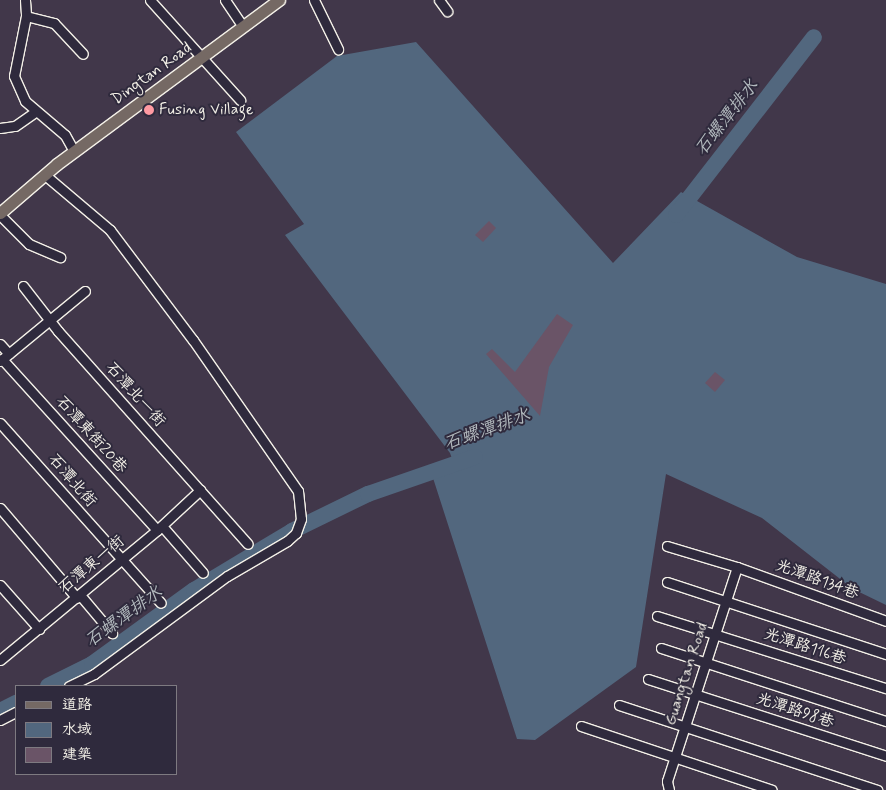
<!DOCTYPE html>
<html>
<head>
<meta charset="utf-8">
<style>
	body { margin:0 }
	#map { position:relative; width:886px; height:790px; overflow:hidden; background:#41374a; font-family:Mynerve,"LXGW WenKai TC",sans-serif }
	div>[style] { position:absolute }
	.water>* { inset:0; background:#52677e }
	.river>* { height:16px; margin:-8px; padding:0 8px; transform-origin:8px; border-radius:8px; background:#52677e }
	.building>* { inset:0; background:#6a5467 }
	.roads { filter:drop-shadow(1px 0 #f4f1e8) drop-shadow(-1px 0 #f4f1e8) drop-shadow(0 1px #f4f1e8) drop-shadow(0 -1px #f4f1e8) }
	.minor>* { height:9px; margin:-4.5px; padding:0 4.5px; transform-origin:4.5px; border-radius:4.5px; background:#2f2a3d }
	.major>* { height:11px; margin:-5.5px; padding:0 5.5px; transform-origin:5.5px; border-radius:5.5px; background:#756964 }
	.dots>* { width:14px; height:14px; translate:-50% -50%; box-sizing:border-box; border:2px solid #2f2a3d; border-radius:50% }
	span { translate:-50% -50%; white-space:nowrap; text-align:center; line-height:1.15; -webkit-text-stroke:4px #2f2a3d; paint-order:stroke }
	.street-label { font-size:16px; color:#f4f1e8 }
	.poi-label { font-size:16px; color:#f4f1e8 }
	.left { translate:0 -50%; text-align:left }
	.water-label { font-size:18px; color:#b3babe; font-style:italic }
	.legend { position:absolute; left:15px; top:685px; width:162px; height:90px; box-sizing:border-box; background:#2f2a3d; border:1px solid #7e7a81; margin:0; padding:6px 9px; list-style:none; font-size:15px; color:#f4f1e8 }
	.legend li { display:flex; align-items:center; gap:10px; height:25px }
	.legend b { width:25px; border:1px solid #7e7a81 }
</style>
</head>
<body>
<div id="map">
	<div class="water">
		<div style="clip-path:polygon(416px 42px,613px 263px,681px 192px,797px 257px,886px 284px,886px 605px,853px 589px,762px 518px,666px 474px,636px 667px,535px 740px,517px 739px,433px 478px,456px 470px,450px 453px,285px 235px,304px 224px,236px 132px,337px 56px)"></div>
	</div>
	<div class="river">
		<div style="left:676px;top:215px;width:225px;rotate:-52.2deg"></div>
		<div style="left:48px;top:686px;width:49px;rotate:-26.6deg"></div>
		<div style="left:92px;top:664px;width:126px;rotate:-36deg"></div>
		<div style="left:194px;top:590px;width:114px;rotate:-31deg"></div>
		<div style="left:292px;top:531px;width:85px;rotate:-26deg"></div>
		<div style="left:368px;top:494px;width:113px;rotate:-19.1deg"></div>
		<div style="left:0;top:711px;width:18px;rotate:-27deg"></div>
	</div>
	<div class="building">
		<div style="clip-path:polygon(489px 221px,496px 228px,483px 242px,475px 235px)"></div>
		<div style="clip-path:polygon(557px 314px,573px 325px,549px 367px,540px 416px,486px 354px,492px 349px,515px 372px)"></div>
		<div style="clip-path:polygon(715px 372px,725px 380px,715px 392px,705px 383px)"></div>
	</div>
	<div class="roads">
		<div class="minor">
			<div style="left:25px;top:0;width:16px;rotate:86deg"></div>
			<div style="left:26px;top:16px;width:61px;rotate:101.3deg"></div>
			<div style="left:14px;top:76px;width:27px;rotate:66deg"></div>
			<div style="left:25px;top:101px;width:52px;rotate:40.4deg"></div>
			<div style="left:65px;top:135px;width:18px;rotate:61deg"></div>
			<div style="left:150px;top:0;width:135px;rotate:48deg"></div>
			<div style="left:225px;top:0;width:32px;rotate:56deg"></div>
			<div style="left:314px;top:0;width:55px;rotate:63.9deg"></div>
			<div style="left:439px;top:0;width:14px;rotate:54deg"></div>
			<div style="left:26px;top:16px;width:29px;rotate:14deg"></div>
			<div style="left:54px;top:23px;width:42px;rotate:46.9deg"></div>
			<div style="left:0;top:128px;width:15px;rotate:-8deg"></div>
			<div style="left:15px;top:126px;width:24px;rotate:-35deg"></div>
			<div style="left:45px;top:175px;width:85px;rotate:40.2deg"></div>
			<div style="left:110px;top:230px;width:138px;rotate:53deg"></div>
			<div style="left:193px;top:340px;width:184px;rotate:55.2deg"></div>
			<div style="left:298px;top:491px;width:28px;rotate:84deg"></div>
			<div style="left:301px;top:519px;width:15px;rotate:110deg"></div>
			<div style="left:296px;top:533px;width:12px;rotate:138deg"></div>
			<div style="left:287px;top:541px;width:69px;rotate:149.7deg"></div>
			<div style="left:227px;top:576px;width:165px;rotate:143.6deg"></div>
			<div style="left:94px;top:674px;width:28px;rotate:154deg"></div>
			<div style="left:0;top:215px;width:41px;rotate:45deg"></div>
			<div style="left:29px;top:244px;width:34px;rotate:23deg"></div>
			<div style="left:23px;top:286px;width:57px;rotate:52.1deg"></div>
			<div style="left:58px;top:331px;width:285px;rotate:48.3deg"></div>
			<div style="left:0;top:344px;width:13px;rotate:48deg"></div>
			<div style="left:2px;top:359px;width:231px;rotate:47.8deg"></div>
			<div style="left:0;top:361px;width:110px;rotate:-39.5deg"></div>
			<div style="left:0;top:423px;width:241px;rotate:48.2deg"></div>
			<div style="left:0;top:508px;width:118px;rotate:49.5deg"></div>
			<div style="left:162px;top:526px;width:62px;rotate:48.9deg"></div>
			<div style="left:667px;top:546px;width:73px;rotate:16.7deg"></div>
			<div style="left:737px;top:567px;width:158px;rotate:19.9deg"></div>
			<div style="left:667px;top:582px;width:231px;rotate:18.2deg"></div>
			<div style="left:0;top:585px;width:59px;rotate:48.4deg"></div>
			<div style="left:80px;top:595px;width:50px;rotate:49.9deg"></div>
			<div style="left:657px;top:616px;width:240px;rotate:17.5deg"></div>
			<div style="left:661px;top:648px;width:237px;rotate:18deg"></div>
			<div style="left:0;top:660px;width:204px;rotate:-39.6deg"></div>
			<div style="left:157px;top:530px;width:59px;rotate:-42.9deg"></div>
			<div style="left:648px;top:679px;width:250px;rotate:17.9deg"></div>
			<div style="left:619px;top:705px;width:272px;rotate:18.2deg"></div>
			<div style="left:0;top:720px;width:18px;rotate:-27deg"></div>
			<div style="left:581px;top:726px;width:201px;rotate:18.5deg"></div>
			<div style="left:669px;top:790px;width:9px;rotate:-103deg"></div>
			<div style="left:667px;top:781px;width:225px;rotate:-71.9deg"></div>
		</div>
		<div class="major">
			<div style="left:0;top:213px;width:75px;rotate:-40.7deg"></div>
			<div style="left:57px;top:164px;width:276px;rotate:-36.5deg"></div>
		</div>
	</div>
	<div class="dots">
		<div style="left:149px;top:110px;background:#ff9aa2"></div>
	</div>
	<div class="street-label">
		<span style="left:152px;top:74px;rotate:-36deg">Dingtan Road</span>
		<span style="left:135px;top:395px;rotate:48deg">石潭北一街</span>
		<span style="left:91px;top:435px;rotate:48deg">石潭東街20巷</span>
		<span style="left:72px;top:481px;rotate:49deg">石潭北街</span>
		<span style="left:92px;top:565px;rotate:-40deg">石潭東一街</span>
		<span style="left:817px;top:580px;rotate:20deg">光潭路134巷</span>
		<span style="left:805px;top:647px;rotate:18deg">光潭路116巷</span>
		<span style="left:687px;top:674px;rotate:-72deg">Guangtan Road</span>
		<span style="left:795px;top:711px;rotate:18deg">光潭路98巷</span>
	</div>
	<div class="poi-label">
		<span class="left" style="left:159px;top:110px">Fusing Village</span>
	</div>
	<div class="water-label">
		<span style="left:727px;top:118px;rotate:-52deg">石螺潭排水</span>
		<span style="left:487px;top:430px;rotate:-20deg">石螺潭排水</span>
		<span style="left:124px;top:617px;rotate:-36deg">石螺潭排水</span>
	</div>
	<ul class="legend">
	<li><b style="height:6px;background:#756964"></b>道路</li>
	<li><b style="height:14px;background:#52677e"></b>水域</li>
	<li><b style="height:14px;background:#6a5467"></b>建築</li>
	</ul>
</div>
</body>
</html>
